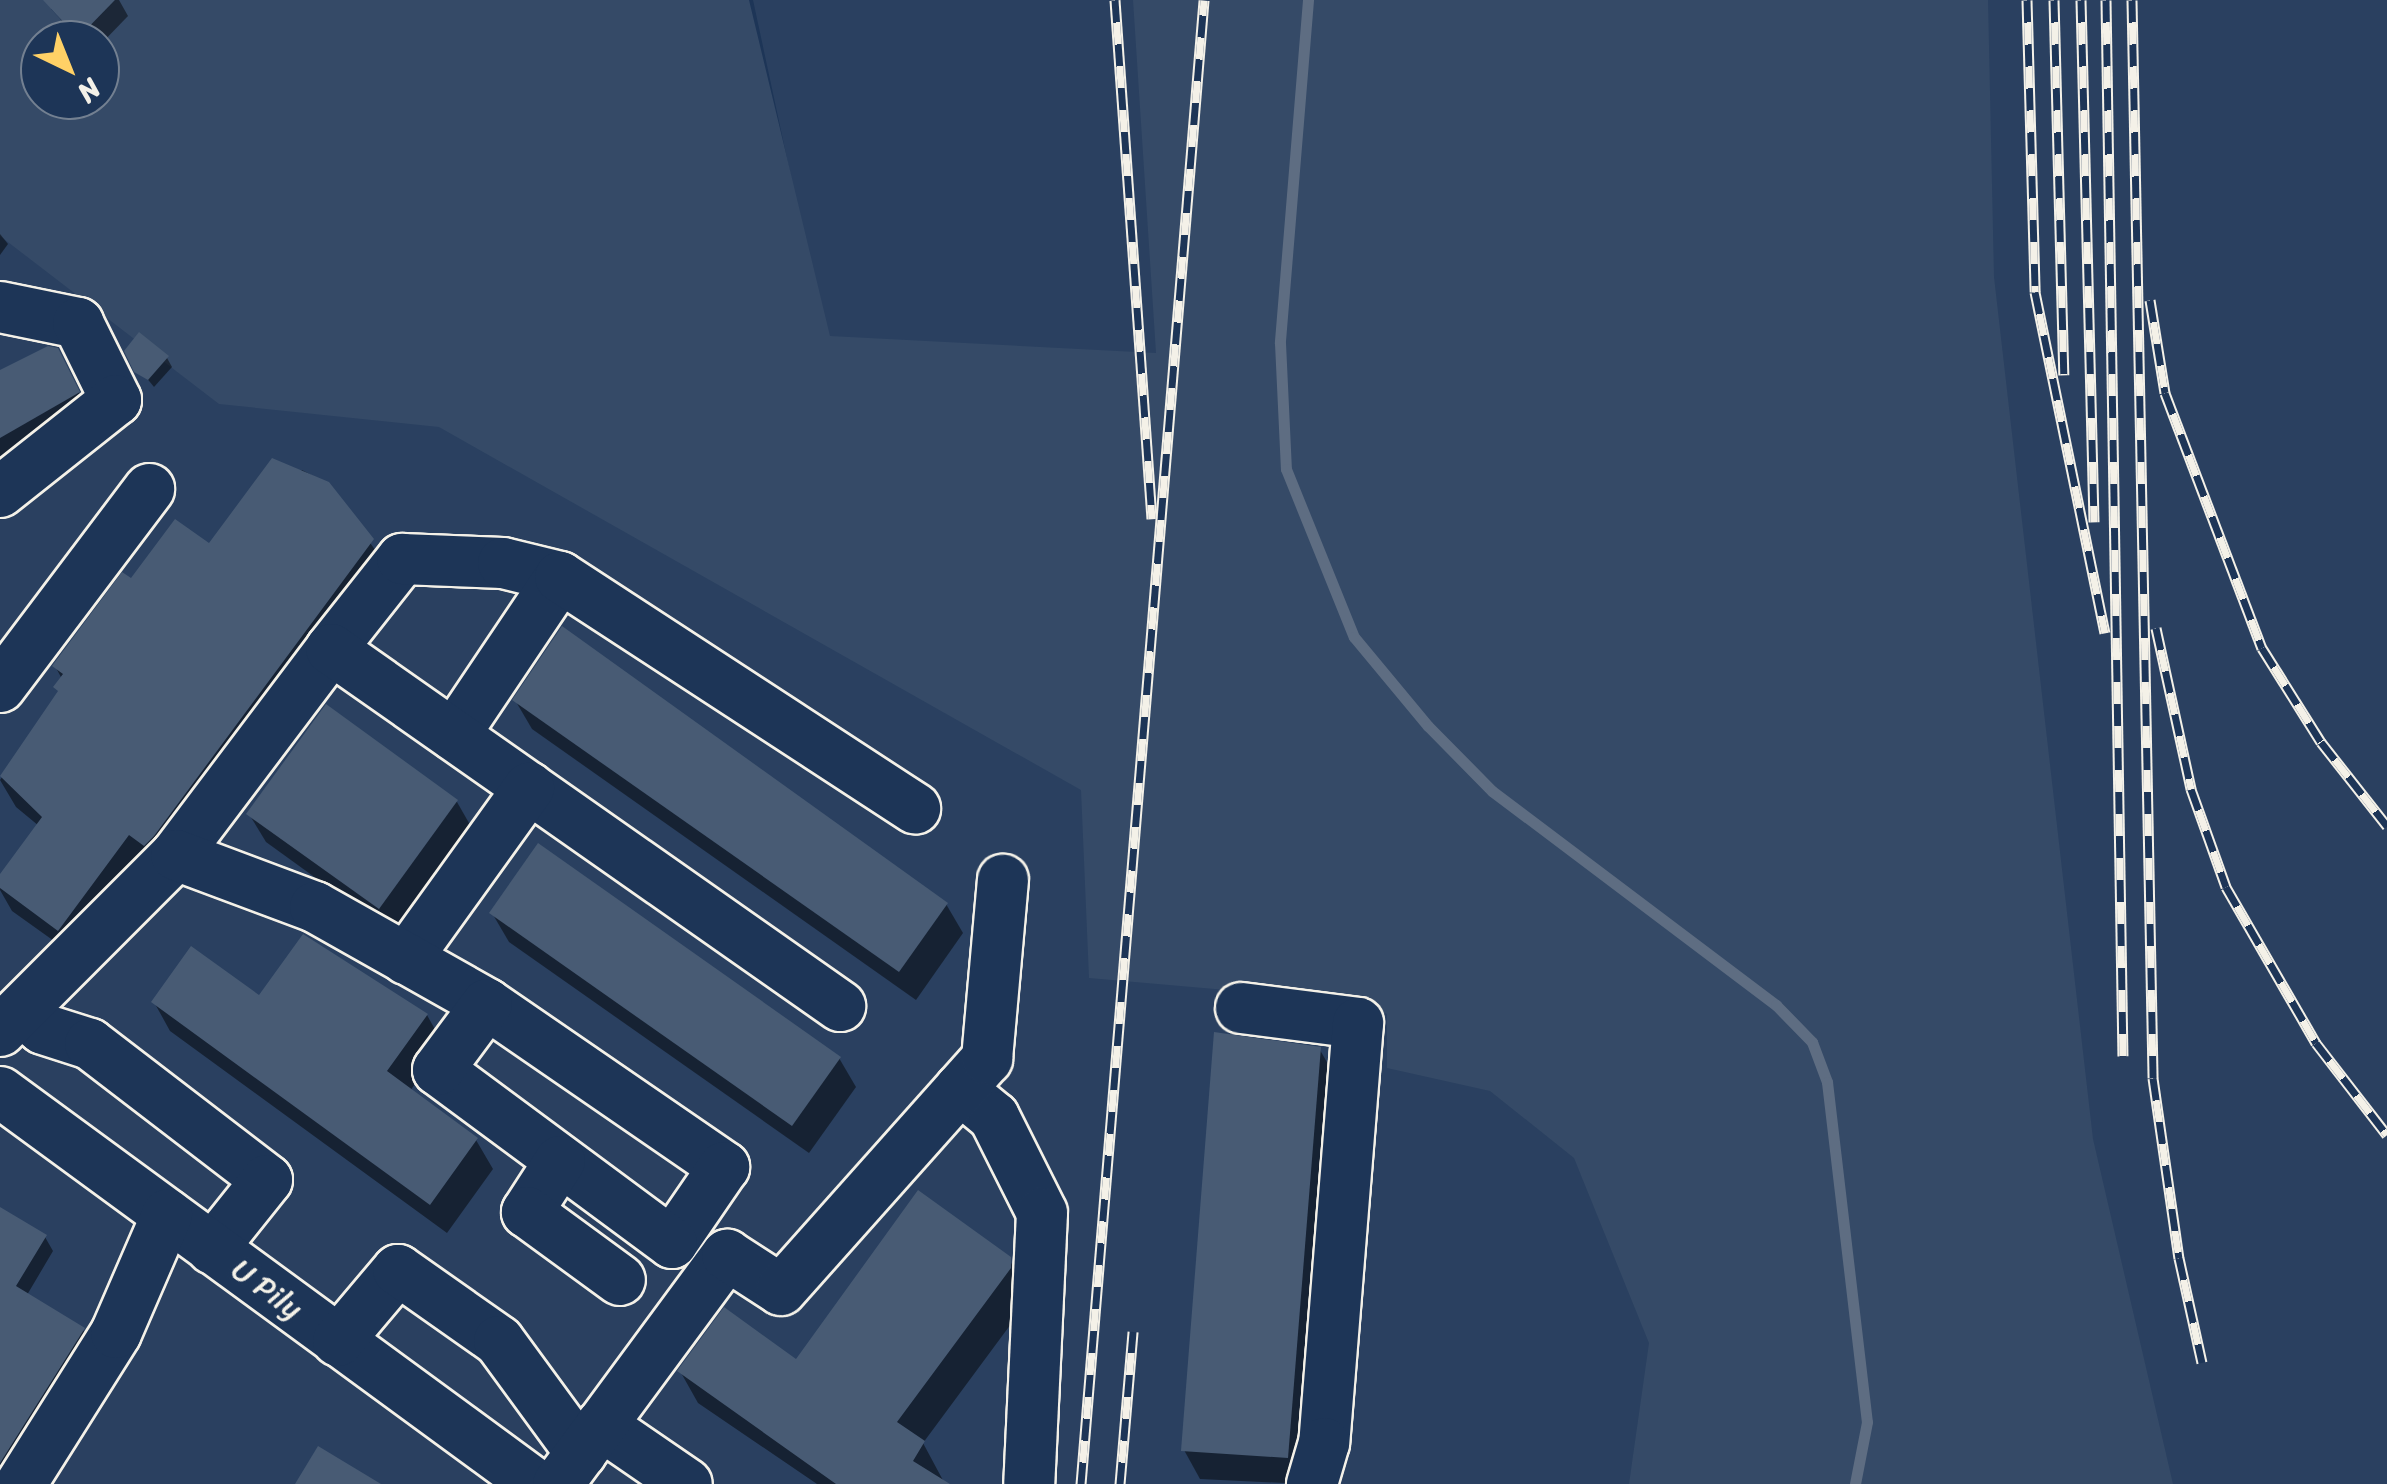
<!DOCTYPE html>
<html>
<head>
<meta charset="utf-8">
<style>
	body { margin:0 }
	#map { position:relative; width:2387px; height:1484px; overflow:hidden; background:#1d3557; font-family:Sriracha,sans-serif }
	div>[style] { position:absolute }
	.built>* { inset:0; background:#2a4060 }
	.green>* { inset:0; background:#354a67 }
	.shadow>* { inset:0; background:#0007 }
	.stream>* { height:11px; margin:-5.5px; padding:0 5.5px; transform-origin:5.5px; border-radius:5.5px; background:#5e6d82 }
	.building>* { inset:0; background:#485b74 }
	.roads { filter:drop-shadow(2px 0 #f4f1e8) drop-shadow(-2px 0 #f4f1e8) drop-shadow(0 2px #f4f1e8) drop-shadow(0 -2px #f4f1e8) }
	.minor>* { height:50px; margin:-25px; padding:0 25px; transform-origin:25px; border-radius:25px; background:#1d3557 }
	.rail>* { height:11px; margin-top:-5.5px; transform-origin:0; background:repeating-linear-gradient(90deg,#1d3557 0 22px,#f4f1e8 0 44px); box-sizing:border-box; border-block:2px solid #f4f1e8 }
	span { translate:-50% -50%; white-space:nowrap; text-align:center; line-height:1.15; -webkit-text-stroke:9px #1d3557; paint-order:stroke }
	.street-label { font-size:30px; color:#f4f1e8 }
	.north { position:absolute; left:20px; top:20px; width:100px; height:100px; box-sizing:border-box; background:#1d3557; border:2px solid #738091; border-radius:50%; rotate:137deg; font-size:28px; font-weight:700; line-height:40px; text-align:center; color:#f4f1e8 }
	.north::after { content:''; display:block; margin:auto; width:35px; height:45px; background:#ffd166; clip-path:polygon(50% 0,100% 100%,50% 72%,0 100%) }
</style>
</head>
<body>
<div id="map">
	<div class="built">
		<div style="clip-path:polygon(753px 0,2387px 0,2387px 1484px,0 1484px,0 176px,815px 289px)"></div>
	</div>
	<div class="green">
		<div style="clip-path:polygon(evenodd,0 0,58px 0,51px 9px,78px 38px,115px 0,749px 0,830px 336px,1156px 353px,1133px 0,1988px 0,1994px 277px,2093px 1139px,2173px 1484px,1629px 1484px,1649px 1343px,1574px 1158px,1490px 1091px,1387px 1068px,1387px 1014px,1364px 1002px,1089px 978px,1081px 790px,439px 427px,219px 404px,0 236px,0 0,40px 40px,100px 40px,100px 100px,40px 100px,40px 40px)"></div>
	</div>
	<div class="shadow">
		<div style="clip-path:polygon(62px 0,119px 0,128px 16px,100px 45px,76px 40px,53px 9px)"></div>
		<div style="clip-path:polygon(0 234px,8px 244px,0 255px)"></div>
		<div style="clip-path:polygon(167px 358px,172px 367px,154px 387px,132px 360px)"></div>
		<div style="clip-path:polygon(69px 371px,89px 413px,0 464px,0 373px)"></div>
		<div style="clip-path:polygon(302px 470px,328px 484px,388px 568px,75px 956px,12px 911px,0 890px,0 879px,39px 826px,16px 807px,0 780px,60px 694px,62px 679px,55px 666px,132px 582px,210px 547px)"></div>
		<div style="clip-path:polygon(515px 700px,946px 904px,963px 933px,916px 1000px,532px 729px)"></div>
		<div style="clip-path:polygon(457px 802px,473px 830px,396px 936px,266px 842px,249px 814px)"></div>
		<div style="clip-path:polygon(492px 913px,839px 1058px,856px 1087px,809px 1153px,509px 942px)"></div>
		<div style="clip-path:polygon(259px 999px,427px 1015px,443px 1044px,410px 1091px,476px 1140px,493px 1169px,447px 1233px,170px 1031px,154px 1002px)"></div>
		<div style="clip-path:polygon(1320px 1050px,1336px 1078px,1304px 1484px,1200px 1479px,1184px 1450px)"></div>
		<div style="clip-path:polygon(0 1209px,45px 1237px,53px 1251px,27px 1295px,83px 1330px,91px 1344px,0 1484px)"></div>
		<div style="clip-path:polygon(1009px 1258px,1028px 1301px,923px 1443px,945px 1484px,817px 1484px,698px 1403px,680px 1371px,797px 1363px)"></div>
	</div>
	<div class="stream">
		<div style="left:1308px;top:0;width:344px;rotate:94.7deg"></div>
		<div style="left:1280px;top:343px;width:126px;rotate:87.3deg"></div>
		<div style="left:1286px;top:469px;width:181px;rotate:68deg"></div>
		<div style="left:1354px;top:637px;width:116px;rotate:50.3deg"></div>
		<div style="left:1428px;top:726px;width:91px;rotate:45.4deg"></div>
		<div style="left:1492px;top:791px;width:356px;rotate:37deg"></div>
		<div style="left:1776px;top:1005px;width:52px;rotate:45.8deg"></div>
		<div style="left:1812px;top:1042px;width:43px;rotate:69.4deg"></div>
		<div style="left:1827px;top:1082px;width:342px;rotate:83.3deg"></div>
		<div style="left:1867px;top:1422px;width:63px;rotate:101deg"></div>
	</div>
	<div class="building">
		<div style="clip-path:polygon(43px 0,115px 0,78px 38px)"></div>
		<div style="clip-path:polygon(139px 332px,169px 356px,148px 380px,134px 372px,124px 351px)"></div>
		<div style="clip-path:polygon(48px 346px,58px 348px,80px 392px,0 438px,0 370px)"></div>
		<div style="clip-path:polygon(272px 458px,329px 482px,374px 539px,154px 836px,144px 846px,129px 835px,58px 931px,0 888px,0 874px,42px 817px,0 776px,58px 691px,53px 687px,63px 674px,52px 666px,122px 572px,131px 578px,175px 519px,209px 543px)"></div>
		<div style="clip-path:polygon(562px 626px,948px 903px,899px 972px,512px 700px)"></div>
		<div style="clip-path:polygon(326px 704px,458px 800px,379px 909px,246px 814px)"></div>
		<div style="clip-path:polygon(538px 843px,841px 1057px,792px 1126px,489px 913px)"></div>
		<div style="clip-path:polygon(303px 934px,428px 1014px,387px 1071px,478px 1138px,430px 1205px,151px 1002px,191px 946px,259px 995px)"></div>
		<div style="clip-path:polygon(1214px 1032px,1321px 1047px,1288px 1458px,1181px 1451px)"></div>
		<div style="clip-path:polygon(918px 1190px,1011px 1257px,1011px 1268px,897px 1422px,925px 1441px,913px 1461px,950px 1484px,836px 1484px,677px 1371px,724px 1307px,796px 1359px)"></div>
		<div style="clip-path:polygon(0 1207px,47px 1235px,16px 1286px,85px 1328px,0 1463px)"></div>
		<div style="clip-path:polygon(318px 1446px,381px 1484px,295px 1484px)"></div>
	</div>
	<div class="roads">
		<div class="minor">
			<div style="left:0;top:307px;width:80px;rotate:11.6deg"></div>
			<div style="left:78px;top:323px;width:86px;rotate:63.7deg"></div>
			<div style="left:116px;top:400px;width:148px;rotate:141.6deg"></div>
			<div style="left:331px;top:649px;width:115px;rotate:-51.7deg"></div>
			<div style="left:402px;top:559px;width:101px;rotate:2.3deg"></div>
			<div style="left:503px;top:563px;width:59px;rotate:13.8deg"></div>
			<div style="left:0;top:687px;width:248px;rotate:-53deg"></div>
			<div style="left:454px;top:735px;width:190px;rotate:-56.1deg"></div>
			<div style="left:560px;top:577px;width:424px;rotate:33.1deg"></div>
			<div style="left:176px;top:855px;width:258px;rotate:-53deg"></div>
			<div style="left:331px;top:649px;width:622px;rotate:35.04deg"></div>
			<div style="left:406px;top:959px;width:211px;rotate:-54.3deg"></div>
			<div style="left:1241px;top:1008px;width:118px;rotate:7.3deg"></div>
			<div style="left:1358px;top:1023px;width:421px;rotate:94.6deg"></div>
			<div style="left:1324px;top:1443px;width:43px;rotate:106.3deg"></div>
			<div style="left:21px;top:1011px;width:28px;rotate:39deg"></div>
			<div style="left:43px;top:1029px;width:49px;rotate:17.7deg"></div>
			<div style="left:90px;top:1044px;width:223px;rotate:37.5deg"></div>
			<div style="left:267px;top:1180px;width:88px;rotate:128.6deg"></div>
			<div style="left:0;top:1031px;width:249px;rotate:-45deg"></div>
			<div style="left:176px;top:855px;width:148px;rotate:20.5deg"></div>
			<div style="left:315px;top:907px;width:197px;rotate:29.4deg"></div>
			<div style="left:487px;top:1004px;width:288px;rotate:34.5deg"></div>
			<div style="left:724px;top:1167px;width:92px;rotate:124.4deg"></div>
			<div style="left:672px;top:1243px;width:291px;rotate:-143.5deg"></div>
			<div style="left:438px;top:1070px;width:82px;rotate:-53.4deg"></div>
			<div style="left:960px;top:1089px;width:44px;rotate:39.5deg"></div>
			<div style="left:994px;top:1117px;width:107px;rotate:63.4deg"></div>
			<div style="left:1042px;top:1213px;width:271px;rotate:92.7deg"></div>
			<div style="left:0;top:1092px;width:663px;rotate:36.23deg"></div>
			<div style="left:560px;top:1161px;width:61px;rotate:122.9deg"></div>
			<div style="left:527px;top:1212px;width:115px;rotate:36.2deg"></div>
			<div style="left:338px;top:1341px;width:93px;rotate:-49.8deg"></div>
			<div style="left:398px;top:1270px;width:123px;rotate:35.1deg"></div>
			<div style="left:499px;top:1341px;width:139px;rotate:53.8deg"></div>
			<div style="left:601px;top:1425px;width:104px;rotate:34.5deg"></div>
			<div style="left:21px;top:1484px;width:178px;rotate:-57.8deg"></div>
			<div style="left:116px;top:1333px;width:129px;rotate:-66.6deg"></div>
			<div style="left:558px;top:1484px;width:285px;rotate:-53.6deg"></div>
			<div style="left:727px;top:1255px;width:64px;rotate:32.9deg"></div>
			<div style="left:781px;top:1290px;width:310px;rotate:-48.3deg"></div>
			<div style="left:987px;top:1059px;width:180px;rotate:-84.9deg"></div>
		</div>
	</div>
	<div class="rail">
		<div style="left:1115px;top:0;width:520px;rotate:85.92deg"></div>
		<div style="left:2027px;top:0;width:292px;rotate:88.4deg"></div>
		<div style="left:2035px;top:292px;width:348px;rotate:78.4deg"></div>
		<div style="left:2054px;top:0;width:375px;rotate:88.5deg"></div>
		<div style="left:2081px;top:0;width:522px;rotate:88.57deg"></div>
		<div style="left:2106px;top:0;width:1056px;rotate:89.08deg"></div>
		<div style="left:2132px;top:0;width:1078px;rotate:88.88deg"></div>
		<div style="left:2153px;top:1078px;width:182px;rotate:81.8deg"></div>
		<div style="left:2179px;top:1258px;width:107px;rotate:77.6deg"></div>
		<div style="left:2150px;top:300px;width:94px;rotate:80.8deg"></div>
		<div style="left:2165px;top:393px;width:273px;rotate:69.2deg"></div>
		<div style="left:2262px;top:648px;width:111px;rotate:57.9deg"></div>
		<div style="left:2321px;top:742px;width:107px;rotate:51.8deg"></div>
		<div style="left:2156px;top:628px;width:165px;rotate:77.7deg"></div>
		<div style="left:2191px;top:789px;width:104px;rotate:70.3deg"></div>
		<div style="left:2226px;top:887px;width:180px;rotate:60deg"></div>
		<div style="left:2316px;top:1043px;width:116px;rotate:52.3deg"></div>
		<div style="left:1081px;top:1484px;width:1489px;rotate:-85.26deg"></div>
		<div style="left:1120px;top:1484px;width:153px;rotate:-85.1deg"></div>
	</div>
	<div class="street-label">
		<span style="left:267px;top:1289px;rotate:36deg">U Pily</span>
	</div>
	<div class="north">N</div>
</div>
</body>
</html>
